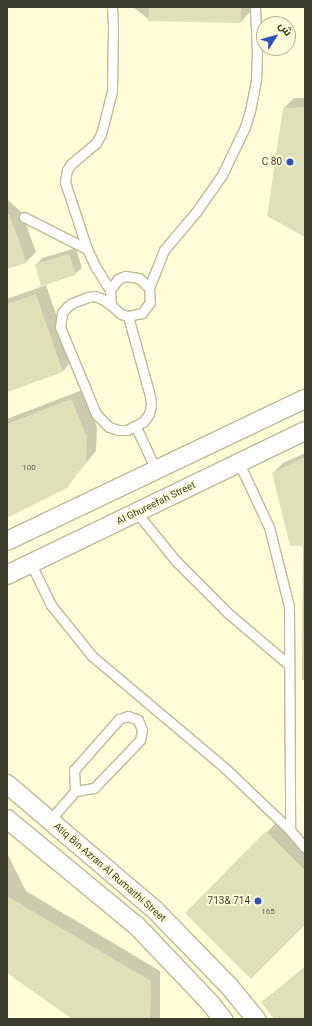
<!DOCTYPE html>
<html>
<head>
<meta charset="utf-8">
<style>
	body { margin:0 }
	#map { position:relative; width:312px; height:1026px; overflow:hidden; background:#fffed9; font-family:Roboto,Cairo,sans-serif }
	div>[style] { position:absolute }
	.shadow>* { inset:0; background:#0003 }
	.building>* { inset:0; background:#dfdfba }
	.roads { filter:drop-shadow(1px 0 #bbbb97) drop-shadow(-1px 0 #bbbb97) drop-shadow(0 1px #bbbb97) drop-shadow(0 -1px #bbbb97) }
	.service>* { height:9px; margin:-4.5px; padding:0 4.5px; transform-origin:4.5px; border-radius:4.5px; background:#fff }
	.minor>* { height:18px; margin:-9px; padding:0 9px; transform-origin:9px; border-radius:9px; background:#fff }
	.dots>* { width:11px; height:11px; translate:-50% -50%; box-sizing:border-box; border:2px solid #fffed9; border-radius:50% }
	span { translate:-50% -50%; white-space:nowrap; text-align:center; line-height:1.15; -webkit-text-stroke:3.5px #fffed9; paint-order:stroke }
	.number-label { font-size:8px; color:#666652 }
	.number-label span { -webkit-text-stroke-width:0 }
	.poi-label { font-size:10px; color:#3e3e2f }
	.right { translate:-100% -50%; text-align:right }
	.street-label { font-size:10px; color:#3e3e2f }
	.frame { position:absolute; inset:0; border:8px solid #3e3e2f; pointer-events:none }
	.north { position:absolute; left:256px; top:16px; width:40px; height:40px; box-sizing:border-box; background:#fffed9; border:1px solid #b2b195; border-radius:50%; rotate:53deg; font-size:11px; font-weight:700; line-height:16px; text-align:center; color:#3e3e2f }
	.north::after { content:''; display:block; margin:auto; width:14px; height:18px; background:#2e50c0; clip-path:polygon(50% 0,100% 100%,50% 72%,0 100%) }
</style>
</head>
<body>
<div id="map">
	<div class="shadow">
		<div style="clip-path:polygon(133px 7px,251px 7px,250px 12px,241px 22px,150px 20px)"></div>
		<div style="clip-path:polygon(294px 98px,305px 98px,305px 236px,284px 108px)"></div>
		<div style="clip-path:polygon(7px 199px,22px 213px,36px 252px,26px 262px,7px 268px)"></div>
		<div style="clip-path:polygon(76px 248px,82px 268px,75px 274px,36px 265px,42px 258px)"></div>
		<div style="clip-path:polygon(46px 285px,72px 361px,63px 371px,7px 391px,7px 299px)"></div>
		<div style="clip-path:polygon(82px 390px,97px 427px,96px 451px,66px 487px,7px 517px,7px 419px)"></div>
		<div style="clip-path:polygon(305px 453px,305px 680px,302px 680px,303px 545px,273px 473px,283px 463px)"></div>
		<div style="clip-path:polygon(277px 822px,305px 850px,305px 924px,187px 913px)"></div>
		<div style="clip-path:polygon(7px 853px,26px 891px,160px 971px,160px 1019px,74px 1019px,7px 972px)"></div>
		<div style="clip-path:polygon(305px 967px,305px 1019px,275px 1019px,262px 1002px)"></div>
	</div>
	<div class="building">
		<div style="clip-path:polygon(149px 7px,241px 7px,241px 23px,148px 21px)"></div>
		<div style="clip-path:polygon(305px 107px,305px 237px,267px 216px,283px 108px)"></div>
		<div style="clip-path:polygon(9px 214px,27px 263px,7px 269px,7px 215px)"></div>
		<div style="clip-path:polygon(69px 254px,76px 275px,41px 286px,35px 264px)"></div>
		<div style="clip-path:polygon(36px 294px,63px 372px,7px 392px,7px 304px)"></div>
		<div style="clip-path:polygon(71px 399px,87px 437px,86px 462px,67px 488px,7px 518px,7px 424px)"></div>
		<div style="clip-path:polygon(305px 457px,305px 546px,290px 546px,272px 473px)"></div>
		<div style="clip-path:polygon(266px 831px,305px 870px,305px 925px,251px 979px,185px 913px)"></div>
		<div style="clip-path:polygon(7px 896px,151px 981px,150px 1019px,72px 1019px,7px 973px)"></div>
		<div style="clip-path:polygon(305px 968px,305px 1019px,274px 1019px,261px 1002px)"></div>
	</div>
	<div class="roads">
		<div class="service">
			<div style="left:24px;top:217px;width:71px;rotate:26.9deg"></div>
			<div style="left:149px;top:288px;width:41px;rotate:-68.5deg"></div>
			<div style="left:164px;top:250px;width:50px;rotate:-49.9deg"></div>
			<div style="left:196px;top:212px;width:45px;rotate:-54.9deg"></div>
			<div style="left:222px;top:175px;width:53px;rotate:-64.4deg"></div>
			<div style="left:245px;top:127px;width:17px;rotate:-73deg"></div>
			<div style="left:250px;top:111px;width:32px;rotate:-79deg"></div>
			<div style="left:256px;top:80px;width:27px;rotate:-88deg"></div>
			<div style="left:257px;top:53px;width:46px;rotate:-92.5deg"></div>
			<div style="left:110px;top:290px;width:26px;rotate:-122deg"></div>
			<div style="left:96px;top:268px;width:21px;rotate:-115deg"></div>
			<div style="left:87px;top:249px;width:71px;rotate:-108.2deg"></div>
			<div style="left:65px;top:182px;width:12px;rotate:-81deg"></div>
			<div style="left:67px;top:170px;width:7px;rotate:-56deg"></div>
			<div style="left:71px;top:164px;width:33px;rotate:-40deg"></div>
			<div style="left:96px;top:143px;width:10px;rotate:-61deg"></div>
			<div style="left:101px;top:134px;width:11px;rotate:-75deg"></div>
			<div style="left:104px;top:123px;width:32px;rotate:-76deg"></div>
			<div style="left:112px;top:92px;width:66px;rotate:-89.1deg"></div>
			<div style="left:113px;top:26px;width:19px;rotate:-93deg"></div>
			<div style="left:111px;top:305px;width:15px;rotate:-94deg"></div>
			<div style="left:110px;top:290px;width:14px;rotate:-54deg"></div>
			<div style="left:118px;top:279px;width:8px;rotate:-23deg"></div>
			<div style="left:125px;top:276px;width:14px;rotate:8deg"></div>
			<div style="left:139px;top:278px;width:14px;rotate:45deg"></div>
			<div style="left:149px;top:288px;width:14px;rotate:86deg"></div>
			<div style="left:150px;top:302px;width:14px;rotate:126deg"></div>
			<div style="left:142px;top:313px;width:14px;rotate:168deg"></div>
			<div style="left:128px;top:316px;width:7px;rotate:-164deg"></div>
			<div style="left:121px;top:314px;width:13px;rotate:-138deg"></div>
			<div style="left:111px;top:305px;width:11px;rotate:-146deg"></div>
			<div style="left:102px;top:299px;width:8px;rotate:-157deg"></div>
			<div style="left:95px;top:296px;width:7px;rotate:172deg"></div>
			<div style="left:88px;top:297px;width:17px;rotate:159deg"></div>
			<div style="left:72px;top:303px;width:6px;rotate:141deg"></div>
			<div style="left:67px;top:307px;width:8px;rotate:130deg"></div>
			<div style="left:62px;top:313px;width:14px;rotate:98deg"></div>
			<div style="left:60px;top:327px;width:94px;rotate:67.5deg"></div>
			<div style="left:96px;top:414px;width:18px;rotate:45deg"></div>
			<div style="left:109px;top:427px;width:9px;rotate:18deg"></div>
			<div style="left:118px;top:430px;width:9px"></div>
			<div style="left:127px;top:430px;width:18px;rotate:-27deg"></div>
			<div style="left:143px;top:422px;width:10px;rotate:-53deg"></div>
			<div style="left:149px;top:414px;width:9px;rotate:-77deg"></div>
			<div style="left:151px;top:405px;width:9px;rotate:-96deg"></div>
			<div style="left:150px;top:396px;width:83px;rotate:-105.4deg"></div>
			<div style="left:136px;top:427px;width:47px;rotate:65.1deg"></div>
			<div style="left:239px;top:463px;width:71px;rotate:64.9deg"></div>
			<div style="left:269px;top:527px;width:81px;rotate:75.8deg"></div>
			<div style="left:289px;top:606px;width:224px;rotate:89.7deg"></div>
			<div style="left:137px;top:513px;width:62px;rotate:50.9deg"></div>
			<div style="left:176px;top:561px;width:74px;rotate:45deg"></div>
			<div style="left:228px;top:613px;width:80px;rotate:40.4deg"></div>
			<div style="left:31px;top:564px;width:46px;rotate:64deg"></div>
			<div style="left:51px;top:605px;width:65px;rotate:51.2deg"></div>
			<div style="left:92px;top:656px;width:175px;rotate:40.1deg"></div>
			<div style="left:226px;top:769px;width:88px;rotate:43.6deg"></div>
			<div style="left:290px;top:830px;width:23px;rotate:50deg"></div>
			<div style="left:50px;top:820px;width:38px;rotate:-49deg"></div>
			<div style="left:75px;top:791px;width:19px;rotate:-9deg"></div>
			<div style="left:94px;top:788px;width:66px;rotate:-46.2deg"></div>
			<div style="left:140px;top:740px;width:10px;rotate:-79deg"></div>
			<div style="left:142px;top:730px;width:11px;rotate:-112deg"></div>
			<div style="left:138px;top:720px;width:11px;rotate:-158deg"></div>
			<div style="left:128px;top:716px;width:9px;rotate:162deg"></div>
			<div style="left:119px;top:719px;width:68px;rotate:131.4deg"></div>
			<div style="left:74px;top:770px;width:21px;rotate:87deg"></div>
		</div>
		<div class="minor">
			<div style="left:7px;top:541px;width:330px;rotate:-25.5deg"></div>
			<div style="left:7px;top:575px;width:331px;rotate:-25.8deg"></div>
			<div style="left:7px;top:784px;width:194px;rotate:40.4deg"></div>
			<div style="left:155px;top:910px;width:106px;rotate:45.8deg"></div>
			<div style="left:229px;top:986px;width:43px;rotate:50.7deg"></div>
			<div style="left:7px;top:819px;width:168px;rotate:39.5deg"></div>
			<div style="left:137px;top:926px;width:106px;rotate:46.5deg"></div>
			<div style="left:210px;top:1003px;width:21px;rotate:51deg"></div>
		</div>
	</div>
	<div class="dots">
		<div style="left:290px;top:162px;background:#2e50c0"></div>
		<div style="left:258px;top:901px;background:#2e50c0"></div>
	</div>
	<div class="number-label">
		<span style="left:29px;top:468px">100</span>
		<span style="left:268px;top:912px">165</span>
	</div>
	<div class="poi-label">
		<span class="right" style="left:282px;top:162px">C 80</span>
		<span class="right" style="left:250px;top:901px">713&amp; 714</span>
	</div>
	<div class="street-label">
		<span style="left:156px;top:503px;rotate:-26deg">Al Ghureefah Street</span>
		<span style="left:110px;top:872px;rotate:41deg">Atiq Bin Azran Al Rumaithi Street</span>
	</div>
	<div class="frame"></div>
	<div class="north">ش</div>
</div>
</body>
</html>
